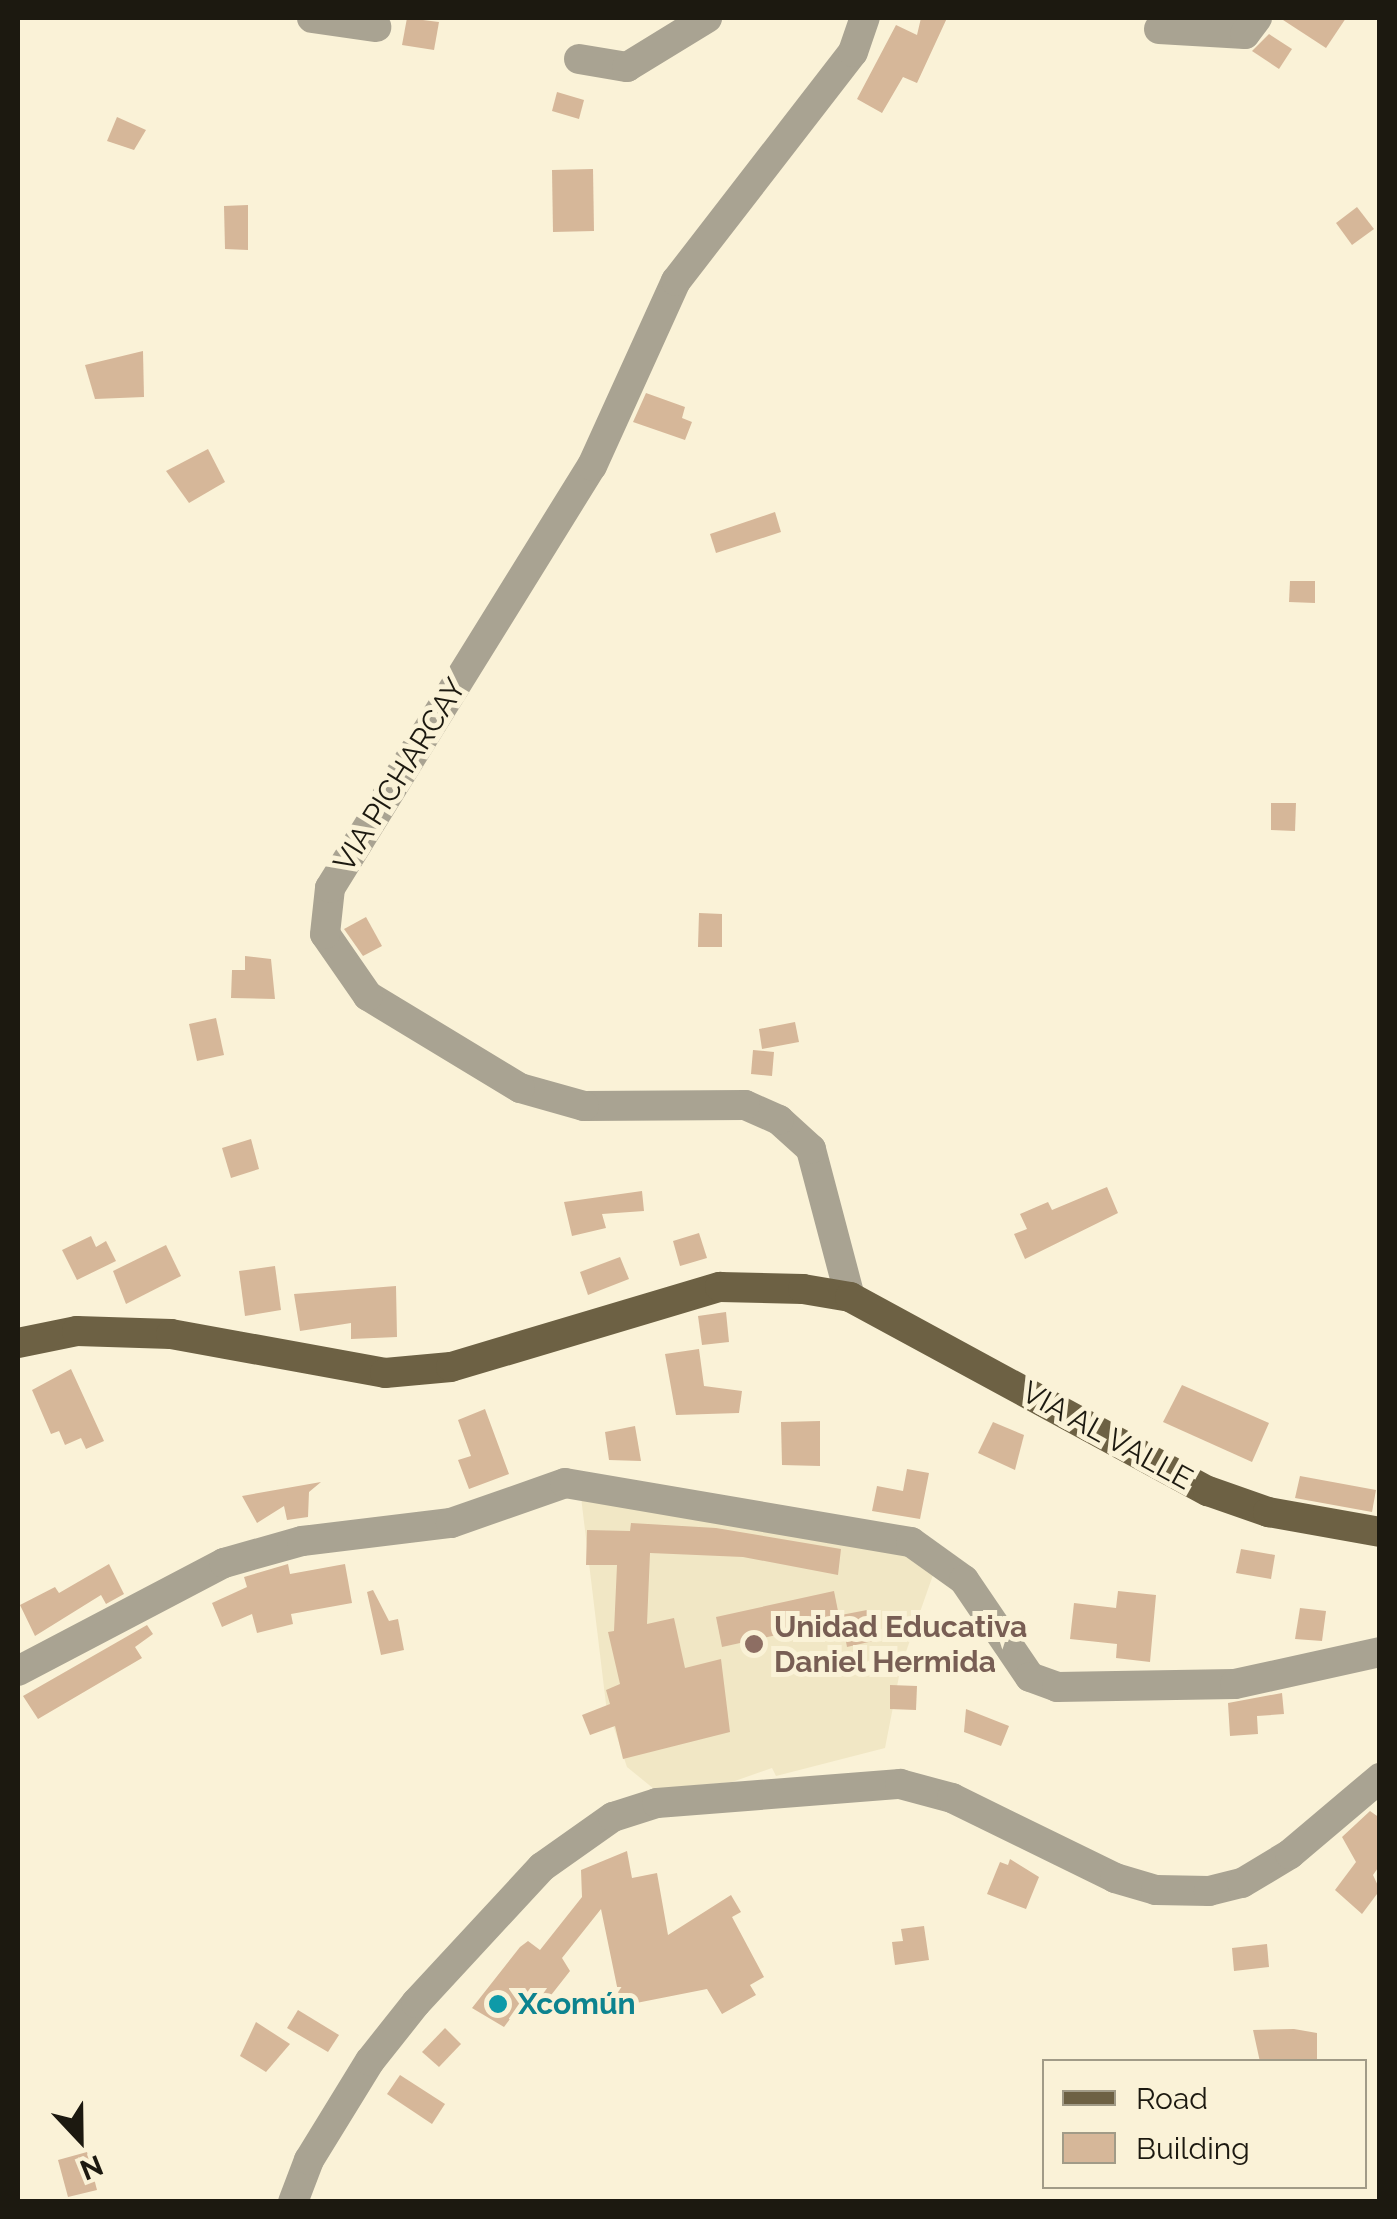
<!DOCTYPE html>
<html>
<head>
<meta charset="utf-8">
<style>
	body { margin:0 }
	#map { position:relative; width:1397px; height:2219px; overflow:hidden; background:#faf2d7; font-family:Raleway,sans-serif }
	div>[style] { position:absolute }
	.built>* { inset:0; background:#f1e7c5 }
	.building>* { inset:0; background:#d6b799 }
	.minor>* { height:30px; margin:-15px; padding:0 15px; transform-origin:15px; border-radius:15px; background:#a9a392 }
	.major>* { height:30px; margin:-15px; padding:0 15px; transform-origin:15px; border-radius:15px; background:#6d6144 }
	.dots>* { width:28px; height:28px; translate:-50% -50%; box-sizing:border-box; border:5px solid #faf2d7; border-radius:50% }
	span { translate:-50% -50%; white-space:nowrap; text-align:center; line-height:1.15; -webkit-text-stroke:10px #faf2d7; paint-order:stroke }
	.street-label { font-size:30px; color:#1c1910 }
	.education-label { font-size:30px; color:#785e54; font-weight:700 }
	.left { translate:0 -50%; text-align:left }
	.culture-label { font-size:30px; color:#0d838f; font-weight:700 }
	.frame { position:absolute; inset:0; border:20px solid #1c1910; pointer-events:none }
	.legend { position:absolute; left:1042px; top:2059px; width:325px; height:130px; box-sizing:border-box; background:#faf2d7; border:2px solid #a19b87; margin:0; padding:12px 18px; list-style:none; font-size:30px; color:#1c1910 }
	.legend li { display:flex; align-items:center; gap:20px; height:50px }
	.legend b { width:50px; border:2px solid #a19b87 }
	.north { position:absolute; left:30px; top:2089px; width:100px; height:100px; -webkit-text-stroke:8px #faf2d7; paint-order:stroke; rotate:158deg; font-size:28px; font-weight:700; line-height:40px; text-align:center; color:#1c1910 }
	.north::after { content:''; display:block; margin:auto; width:35px; height:45px; background:#1c1910; clip-path:polygon(50% 0,100% 100%,50% 72%,0 100%) }
</style>
</head>
<body>
<div id="map">
	<div class="built">
		<div style="clip-path:polygon(581px 1497px,912px 1554px,933px 1575px,901px 1666px,885px 1748px,776px 1776px,772px 1768px,732px 1782px,654px 1789px,627px 1767px,606px 1704px)"></div>
	</div>
	<div class="building">
		<div style="clip-path:polygon(407px 18px,439px 22px,434px 50px,402px 45px)"></div>
		<div style="clip-path:polygon(921px 18px,947px 18px,917px 83px,903px 77px,882px 113px,857px 99px,896px 25px,917px 35px)"></div>
		<div style="clip-path:polygon(1280px 18px,1346px 18px,1326px 48px)"></div>
		<div style="clip-path:polygon(1269px 34px,1292px 49px,1279px 69px,1252px 51px)"></div>
		<div style="clip-path:polygon(557px 92px,584px 100px,579px 119px,552px 111px)"></div>
		<div style="clip-path:polygon(117px 117px,146px 130px,134px 150px,107px 141px)"></div>
		<div style="clip-path:polygon(593px 169px,594px 231px,553px 232px,552px 170px)"></div>
		<div style="clip-path:polygon(248px 205px,248px 250px,225px 249px,224px 206px)"></div>
		<div style="clip-path:polygon(1357px 207px,1374px 229px,1352px 245px,1336px 223px)"></div>
		<div style="clip-path:polygon(143px 351px,144px 397px,95px 399px,85px 365px)"></div>
		<div style="clip-path:polygon(646px 393px,685px 407px,682px 418px,692px 422px,685px 440px,633px 422px)"></div>
		<div style="clip-path:polygon(208px 449px,225px 482px,189px 503px,166px 471px)"></div>
		<div style="clip-path:polygon(775px 512px,781px 532px,716px 553px,710px 534px)"></div>
		<div style="clip-path:polygon(1290px 581px,1315px 581px,1315px 603px,1289px 602px)"></div>
		<div style="clip-path:polygon(1271px 803px,1296px 803px,1295px 831px,1271px 830px)"></div>
		<div style="clip-path:polygon(699px 913px,722px 914px,722px 947px,698px 947px)"></div>
		<div style="clip-path:polygon(366px 917px,382px 946px,363px 956px,344px 929px)"></div>
		<div style="clip-path:polygon(245px 956px,271px 959px,275px 999px,231px 998px,232px 970px,245px 970px)"></div>
		<div style="clip-path:polygon(216px 1018px,224px 1055px,197px 1061px,189px 1024px)"></div>
		<div style="clip-path:polygon(795px 1022px,799px 1042px,762px 1049px,759px 1029px)"></div>
		<div style="clip-path:polygon(753px 1050px,774px 1052px,772px 1076px,751px 1074px)"></div>
		<div style="clip-path:polygon(251px 1139px,259px 1169px,231px 1178px,222px 1148px)"></div>
		<div style="clip-path:polygon(1107px 1187px,1118px 1213px,1025px 1259px,1014px 1234px,1027px 1229px,1020px 1214px,1048px 1202px,1052px 1210px)"></div>
		<div style="clip-path:polygon(642px 1191px,644px 1211px,602px 1214px,606px 1228px,572px 1236px,564px 1202px)"></div>
		<div style="clip-path:polygon(699px 1233px,707px 1258px,680px 1266px,673px 1241px)"></div>
		<div style="clip-path:polygon(91px 1236px,96px 1247px,106px 1241px,116px 1261px,77px 1280px,62px 1250px)"></div>
		<div style="clip-path:polygon(166px 1245px,181px 1276px,126px 1304px,113px 1271px)"></div>
		<div style="clip-path:polygon(620px 1257px,629px 1279px,588px 1295px,580px 1272px)"></div>
		<div style="clip-path:polygon(275px 1266px,281px 1310px,245px 1316px,239px 1271px)"></div>
		<div style="clip-path:polygon(396px 1286px,397px 1337px,351px 1339px,351px 1323px,300px 1331px,294px 1294px)"></div>
		<div style="clip-path:polygon(726px 1312px,729px 1342px,702px 1345px,698px 1316px)"></div>
		<div style="clip-path:polygon(699px 1349px,704px 1386px,742px 1391px,739px 1413px,676px 1415px,665px 1354px)"></div>
		<div style="clip-path:polygon(71px 1369px,104px 1441px,86px 1449px,81px 1438px,65px 1445px,59px 1431px,51px 1434px,32px 1390px)"></div>
		<div style="clip-path:polygon(1182px 1385px,1269px 1423px,1252px 1462px,1163px 1422px)"></div>
		<div style="clip-path:polygon(485px 1409px,509px 1474px,469px 1489px,458px 1460px,471px 1456px,458px 1420px)"></div>
		<div style="clip-path:polygon(820px 1421px,820px 1466px,782px 1465px,781px 1422px)"></div>
		<div style="clip-path:polygon(993px 1422px,1024px 1435px,1015px 1470px,978px 1453px)"></div>
		<div style="clip-path:polygon(635px 1426px,641px 1461px,609px 1460px,605px 1432px)"></div>
		<div style="clip-path:polygon(907px 1469px,929px 1473px,920px 1519px,872px 1511px,877px 1486px,903px 1491px)"></div>
		<div style="clip-path:polygon(1300px 1476px,1376px 1490px,1372px 1512px,1295px 1498px)"></div>
		<div style="clip-path:polygon(321px 1482px,309px 1492px,308px 1517px,287px 1520px,284px 1506px,257px 1523px,242px 1496px)"></div>
		<div style="clip-path:polygon(631px 1523px,716px 1528px,841px 1549px,838px 1575px,743px 1557px,650px 1553px,647px 1624px,674px 1618px,685px 1668px,721px 1659px,730px 1732px,623px 1759px,615px 1726px,590px 1735px,582px 1715px,610px 1704px,606px 1690px,620px 1684px,608px 1632px,614px 1631px,617px 1565px,586px 1565px,587px 1530px,630px 1531px)"></div>
		<div style="clip-path:polygon(1241px 1549px,1275px 1555px,1271px 1579px,1236px 1573px)"></div>
		<div style="clip-path:polygon(109px 1564px,124px 1594px,106px 1604px,101px 1595px,35px 1636px,20px 1605px,55px 1587px,59px 1593px)"></div>
		<div style="clip-path:polygon(288px 1564px,290px 1574px,345px 1564px,352px 1603px,291px 1614px,293px 1624px,257px 1633px,252px 1614px,222px 1627px,212px 1603px,247px 1587px,244px 1577px)"></div>
		<div style="clip-path:polygon(373px 1590px,389px 1621px,398px 1619px,404px 1650px,381px 1655px,367px 1592px)"></div>
		<div style="clip-path:polygon(834px 1591px,840px 1621px,722px 1647px,716px 1617px)"></div>
		<div style="clip-path:polygon(1118px 1591px,1156px 1595px,1150px 1662px,1116px 1658px,1117px 1644px,1070px 1639px,1074px 1603px,1116px 1608px)"></div>
		<div style="clip-path:polygon(1300px 1608px,1326px 1611px,1322px 1641px,1295px 1639px)"></div>
		<div style="clip-path:polygon(867px 1610px,873px 1641px,847px 1647px,841px 1615px)"></div>
		<div style="clip-path:polygon(147px 1625px,153px 1634px,135px 1647px,142px 1658px,38px 1719px,23px 1696px)"></div>
		<div style="clip-path:polygon(890px 1685px,917px 1686px,916px 1710px,890px 1709px)"></div>
		<div style="clip-path:polygon(1282px 1693px,1284px 1714px,1257px 1716px,1258px 1734px,1230px 1736px,1228px 1703px)"></div>
		<div style="clip-path:polygon(966px 1709px,1009px 1726px,1001px 1746px,964px 1732px)"></div>
		<div style="clip-path:polygon(1370px 1811px,1380px 1818px,1380px 1865px,1373px 1875px,1380px 1890px,1362px 1914px,1335px 1890px,1356px 1862px,1342px 1837px)"></div>
		<div style="clip-path:polygon(627px 1851px,632px 1878px,657px 1873px,668px 1935px,731px 1895px,741px 1912px,732px 1917px,764px 1977px,750px 1985px,756px 1995px,722px 2014px,707px 1989px,621px 2006px,601px 1909px,562px 1958px,570px 1971px,548px 1999px,533px 1988px,504px 2027px,472px 2008px,520px 1947px,528px 1941px,540px 1950px,582px 1897px,581px 1870px)"></div>
		<div style="clip-path:polygon(1010px 1859px,1039px 1877px,1026px 1909px,987px 1894px,1000px 1862px,1008px 1865px)"></div>
		<div style="clip-path:polygon(924px 1926px,929px 1960px,895px 1965px,892px 1942px,903px 1941px,901px 1929px)"></div>
		<div style="clip-path:polygon(1267px 1944px,1269px 1967px,1234px 1971px,1232px 1948px)"></div>
		<div style="clip-path:polygon(298px 2010px,339px 2035px,328px 2052px,287px 2028px)"></div>
		<div style="clip-path:polygon(256px 2022px,290px 2044px,266px 2072px,240px 2056px)"></div>
		<div style="clip-path:polygon(445px 2028px,461px 2044px,439px 2067px,422px 2052px)"></div>
		<div style="clip-path:polygon(1294px 2029px,1317px 2033px,1317px 2062px,1260px 2062px,1253px 2030px)"></div>
		<div style="clip-path:polygon(400px 2075px,445px 2104px,432px 2124px,387px 2094px)"></div>
		<div style="clip-path:polygon(87px 2152px,97px 2190px,68px 2197px,58px 2160px)"></div>
	</div>
	<div class="minor">
		<div style="left:312px;top:18px;width:65px;rotate:8deg"></div>
		<div style="left:1159px;top:29px;width:86px;rotate:3.3deg"></div>
		<div style="left:1245px;top:34px;width:20px;rotate:-53deg"></div>
		<div style="left:579px;top:59px;width:49px;rotate:9.5deg"></div>
		<div style="left:627px;top:67px;width:94px;rotate:-31.5deg"></div>
		<div style="left:850px;top:1297px;width:153px;rotate:-104.8deg"></div>
		<div style="left:811px;top:1149px;width:43px;rotate:-137.8deg"></div>
		<div style="left:779px;top:1120px;width:37px;rotate:-156deg"></div>
		<div style="left:745px;top:1105px;width:161px;rotate:179.6deg"></div>
		<div style="left:584px;top:1106px;width:66px;rotate:-164.3deg"></div>
		<div style="left:520px;top:1088px;width:178px;rotate:-148.8deg"></div>
		<div style="left:368px;top:996px;width:75px;rotate:-124.7deg"></div>
		<div style="left:325px;top:934px;width:46px;rotate:-83.8deg"></div>
		<div style="left:330px;top:888px;width:497px;rotate:-58.2deg"></div>
		<div style="left:592px;top:466px;width:203px;rotate:-65.6deg"></div>
		<div style="left:676px;top:281px;width:289px;rotate:-52.3deg"></div>
		<div style="left:853px;top:52px;width:36px;rotate:-71deg"></div>
		<div style="left:18px;top:1671px;width:233px;rotate:-27.7deg"></div>
		<div style="left:224px;top:1563px;width:81px;rotate:-15.8deg"></div>
		<div style="left:302px;top:1541px;width:150px;rotate:-6.9deg"></div>
		<div style="left:451px;top:1523px;width:121px;rotate:-19.3deg"></div>
		<div style="left:565px;top:1483px;width:351px;rotate:9.7deg"></div>
		<div style="left:911px;top:1542px;width:65px;rotate:35.6deg"></div>
		<div style="left:964px;top:1580px;width:117px;rotate:55.8deg"></div>
		<div style="left:1030px;top:1677px;width:29px;rotate:20deg"></div>
		<div style="left:1057px;top:1687px;width:178px;rotate:-1deg"></div>
		<div style="left:1235px;top:1684px;width:148px;rotate:-12.4deg"></div>
		<div style="left:293px;top:2202px;width:45px;rotate:-69.1deg"></div>
		<div style="left:309px;top:2160px;width:116px;rotate:-58.4deg"></div>
		<div style="left:370px;top:2061px;width:74px;rotate:-51.6deg"></div>
		<div style="left:416px;top:2003px;width:185px;rotate:-47.2deg"></div>
		<div style="left:542px;top:1867px;width:87px;rotate:-35.2deg"></div>
		<div style="left:613px;top:1817px;width:46px;rotate:-17.7deg"></div>
		<div style="left:657px;top:1803px;width:244px;rotate:-4.5deg"></div>
		<div style="left:900px;top:1784px;width:54px;rotate:15.1deg"></div>
		<div style="left:952px;top:1798px;width:182px;rotate:26.1deg"></div>
		<div style="left:1115px;top:1878px;width:43px;rotate:16.3deg"></div>
		<div style="left:1156px;top:1890px;width:53px;rotate:1.1deg"></div>
		<div style="left:1209px;top:1891px;width:34px;rotate:-14deg"></div>
		<div style="left:1242px;top:1883px;width:56px;rotate:-31.1deg"></div>
		<div style="left:1290px;top:1854px;width:118px;rotate:-40.2deg"></div>
	</div>
	<div class="major">
		<div style="left:18px;top:1343px;width:60px;rotate:-11.5deg"></div>
		<div style="left:77px;top:1331px;width:94px;rotate:1.8deg"></div>
		<div style="left:171px;top:1334px;width:218px;rotate:10.3deg"></div>
		<div style="left:385px;top:1373px;width:66px;rotate:-5.2deg"></div>
		<div style="left:451px;top:1367px;width:281px;rotate:-16.6deg"></div>
		<div style="left:720px;top:1287px;width:83px;rotate:1.4deg"></div>
		<div style="left:803px;top:1289px;width:48px;rotate:9.7deg"></div>
		<div style="left:850px;top:1297px;width:407px;rotate:28.5deg"></div>
		<div style="left:1208px;top:1491px;width:64px;rotate:19.3deg"></div>
		<div style="left:1268px;top:1512px;width:114px;rotate:10.1deg"></div>
	</div>
	<div class="dots">
		<div style="left:754px;top:1644px;background:#8d6e63"></div>
		<div style="left:498px;top:2004px;background:#0f9aa8"></div>
	</div>
	<div class="street-label">
		<span style="left:400px;top:775px;rotate:-58deg">VIA PICHARCAY</span>
		<span style="left:1107px;top:1436px;rotate:29deg">VIA AL VALLE</span>
	</div>
	<div class="education-label">
		<span class="left" style="left:774px;top:1644px">Unidad Educativa<br>Daniel Hermida</span>
	</div>
	<div class="culture-label">
		<span class="left" style="left:518px;top:2004px">Xcomún</span>
	</div>
	<div class="frame"></div>
	<ul class="legend">
	<li><b style="height:12px;background:#6d6144"></b>Road</li>
	<li><b style="height:28px;background:#d6b799"></b>Building</li>
	</ul>
	<div class="north">N</div>
</div>
</body>
</html>
